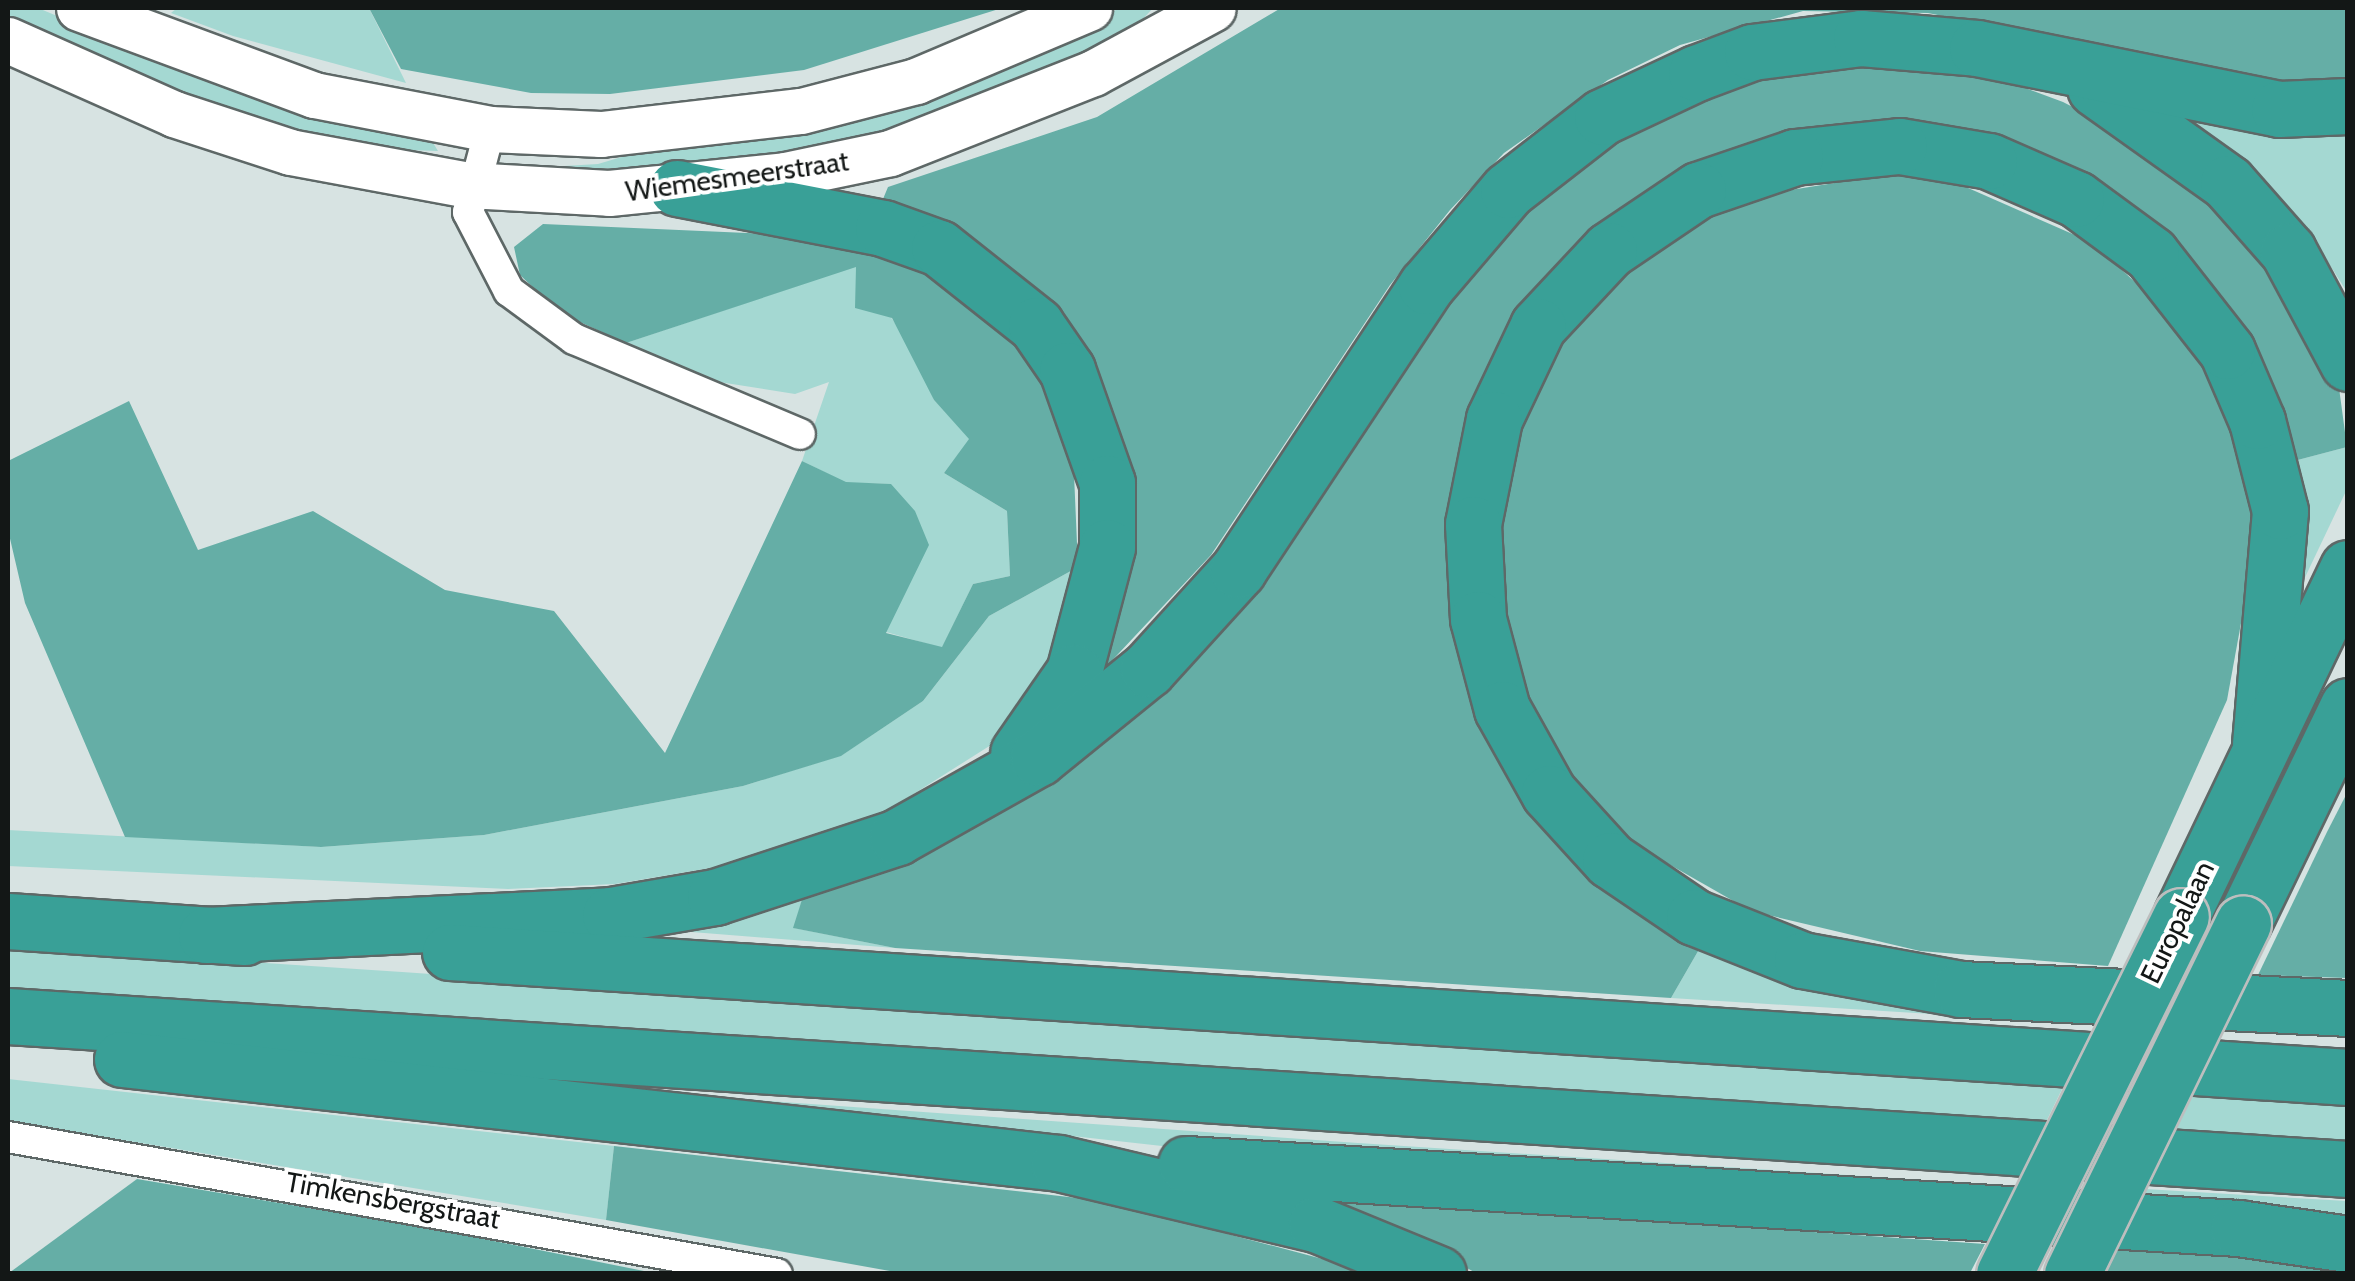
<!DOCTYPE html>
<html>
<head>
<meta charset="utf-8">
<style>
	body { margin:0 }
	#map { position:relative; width:2355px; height:1281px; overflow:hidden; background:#d7e3e2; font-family:Cabin,sans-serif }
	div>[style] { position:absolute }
	.green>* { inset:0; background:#a4d8d2 }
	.forest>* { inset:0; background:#65aea6 }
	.roads { filter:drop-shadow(2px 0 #5e6867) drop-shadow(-2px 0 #5e6867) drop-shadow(0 2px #5e6867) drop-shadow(0 -2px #5e6867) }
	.street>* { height:30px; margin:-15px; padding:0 15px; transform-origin:15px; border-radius:15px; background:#fff }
	.secondary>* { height:45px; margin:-22.5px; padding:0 22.5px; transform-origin:22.5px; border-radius:22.5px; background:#fff }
	.highway>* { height:55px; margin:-27.5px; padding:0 27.5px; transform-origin:27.5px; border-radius:27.5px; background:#39a097 }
	.bridges { filter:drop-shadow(2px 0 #bdbebe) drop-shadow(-2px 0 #bdbebe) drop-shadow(0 2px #bdbebe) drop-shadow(0 -2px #bdbebe) }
	.highway-bridge>* { height:55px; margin:-27.5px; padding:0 27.5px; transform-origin:27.5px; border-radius:27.5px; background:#39a097 }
	span { translate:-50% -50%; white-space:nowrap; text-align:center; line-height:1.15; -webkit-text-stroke:8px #fff; paint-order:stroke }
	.street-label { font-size:28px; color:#131716 }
	.frame { position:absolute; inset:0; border:10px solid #131716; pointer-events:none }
</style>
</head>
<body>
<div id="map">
	<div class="green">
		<div style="clip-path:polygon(8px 8px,38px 8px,227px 87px,432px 141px,438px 151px,346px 148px,223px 111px,8px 23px)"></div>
		<div style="clip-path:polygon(177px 8px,369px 8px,406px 83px,233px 36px,171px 13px)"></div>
		<div style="clip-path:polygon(1123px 8px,1153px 8px,1131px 32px,945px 115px,849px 141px,680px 169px,531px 168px,598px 164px)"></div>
		<div style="clip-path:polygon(2184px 114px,2347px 133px,2347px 292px,2309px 232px)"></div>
		<div style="clip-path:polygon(856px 266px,918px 357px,934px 400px,970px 439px,944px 473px,1007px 511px,1010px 576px,973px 584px,942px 648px,886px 632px,891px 484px,846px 483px,802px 461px,829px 382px,795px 394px,700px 379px,626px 343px)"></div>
		<div style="clip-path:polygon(2347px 447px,2347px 489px,2299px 590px,2290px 462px)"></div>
		<div style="clip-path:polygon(1078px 567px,1066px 631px,991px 745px,885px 812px,746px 862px,615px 884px,508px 889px,8px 866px,8px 830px,321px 847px,484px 835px,743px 786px,842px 755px,923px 701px,989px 616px)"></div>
		<div style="clip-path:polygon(805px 890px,794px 928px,895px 948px,629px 927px)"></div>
		<div style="clip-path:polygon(8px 946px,402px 972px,2063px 1087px,2043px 1128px,8px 992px)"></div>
		<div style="clip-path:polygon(1701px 946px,2102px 1009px,2094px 1024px,1671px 998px)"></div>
		<div style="clip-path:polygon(8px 1079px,614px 1146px,606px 1220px,8px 1121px)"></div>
		<div style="clip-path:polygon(2196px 1090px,2347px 1096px,2347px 1144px,2170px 1136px)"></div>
		<div style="clip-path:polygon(728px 1098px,1358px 1143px,2015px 1186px,2006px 1205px,1207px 1151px)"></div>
		<div style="clip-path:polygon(2145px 1189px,2347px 1201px,2347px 1227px,2136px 1208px)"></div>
	</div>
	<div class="forest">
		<div style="clip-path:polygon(369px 8px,1002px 8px,804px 70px,610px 94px,531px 93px,401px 69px)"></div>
		<div style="clip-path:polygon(1281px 8px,2347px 8px,2347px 88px,2318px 92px,1928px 13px,1803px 11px,1680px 45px,1608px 80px,1504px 153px,1450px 210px,1390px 285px,1211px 555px,1089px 685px,1103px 417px,883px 199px,888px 187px,1097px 117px)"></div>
		<div style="clip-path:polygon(1887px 58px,1971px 68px,2063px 102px,2174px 159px,2228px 202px,2337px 373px,2347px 447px,2290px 462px,2150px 231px,1792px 131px,1517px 317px,1469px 650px,1701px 946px,1671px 998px,895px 948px,793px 928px,805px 890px,1063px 766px,1421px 320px,1588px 145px,1717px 81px)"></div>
		<div style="clip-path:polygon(1897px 173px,1959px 184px,2093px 243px,2151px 297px,2207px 374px,2247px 474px,2254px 552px,2227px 700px,2108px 966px,1920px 951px,1751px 911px,1623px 838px,1567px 776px,1506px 664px,1498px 462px,1565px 326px,1689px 220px,1746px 197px)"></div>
		<div style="clip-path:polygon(543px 224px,790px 235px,878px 251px,937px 279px,1001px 328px,1039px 379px,1074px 474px,1078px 567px,989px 616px,923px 701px,841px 756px,743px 786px,484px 835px,321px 847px,125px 837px,25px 603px,8px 530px,8px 461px,129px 401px,198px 550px,313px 511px,445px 590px,554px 611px,665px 753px,802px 461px,846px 482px,891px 484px,915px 511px,929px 545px,886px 633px,942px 647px,973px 584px,1010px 576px,1007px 511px,944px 473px,969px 439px,934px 400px,892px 318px,855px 308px,856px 267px,626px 343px,560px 313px,520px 275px,514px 247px)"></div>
		<div style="clip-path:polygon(2347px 793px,2347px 978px,2258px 975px,2327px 832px)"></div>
		<div style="clip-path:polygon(614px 1146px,1104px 1201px,1375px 1273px,901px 1273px,606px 1220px)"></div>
		<div style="clip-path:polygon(137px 1179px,434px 1229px,654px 1273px,9px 1273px)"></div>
		<div style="clip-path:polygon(1313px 1197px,1985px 1244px,1970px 1273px,1476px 1273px,1370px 1215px)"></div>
		<div style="clip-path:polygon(2115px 1242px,2348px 1268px,2347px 1274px,2101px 1274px)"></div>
	</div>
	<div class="roads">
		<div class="street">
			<div style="left:490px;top:129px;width:86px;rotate:104.8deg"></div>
			<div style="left:468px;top:212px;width:89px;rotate:62.6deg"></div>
			<div style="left:509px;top:291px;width:81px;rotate:36.4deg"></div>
			<div style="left:574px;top:339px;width:245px;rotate:22.8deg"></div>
			<div style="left:8px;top:1137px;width:781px;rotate:10.1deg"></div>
		</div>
		<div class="secondary">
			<div style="left:79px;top:8px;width:251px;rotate:20.3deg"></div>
			<div style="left:314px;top:95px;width:179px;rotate:10.9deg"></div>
			<div style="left:490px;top:129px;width:111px;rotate:2.6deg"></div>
			<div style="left:601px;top:134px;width:201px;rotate:-6.6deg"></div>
			<div style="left:801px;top:111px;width:119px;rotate:-14.6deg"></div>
			<div style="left:916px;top:81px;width:188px;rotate:-22.9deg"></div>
			<div style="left:8px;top:40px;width:182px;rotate:24deg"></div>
			<div style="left:174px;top:114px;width:122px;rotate:18.1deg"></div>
			<div style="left:290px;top:152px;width:181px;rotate:10.5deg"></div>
			<div style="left:468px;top:185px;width:141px;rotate:3.2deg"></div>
			<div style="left:609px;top:193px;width:177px;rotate:-5.8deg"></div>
			<div style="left:785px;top:175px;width:107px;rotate:-11.8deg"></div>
			<div style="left:890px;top:153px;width:218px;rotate:-21.5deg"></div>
			<div style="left:1093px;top:73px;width:136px;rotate:-28.4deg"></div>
		</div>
		<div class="highway">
			<div style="left:2095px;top:88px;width:163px;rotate:35.5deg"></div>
			<div style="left:2228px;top:183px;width:91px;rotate:48.6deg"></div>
			<div style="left:2288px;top:251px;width:127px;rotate:61.8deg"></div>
			<div style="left:677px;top:188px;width:210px;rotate:11deg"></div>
			<div style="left:883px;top:228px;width:59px;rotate:19.7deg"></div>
			<div style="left:939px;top:248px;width:124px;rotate:38.4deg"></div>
			<div style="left:1036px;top:325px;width:55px;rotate:55.4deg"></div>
			<div style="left:1067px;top:370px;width:120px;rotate:70.5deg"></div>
			<div style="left:1107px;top:483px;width:64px;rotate:90deg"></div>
			<div style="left:1107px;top:547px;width:129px;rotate:104.8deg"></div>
			<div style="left:1074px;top:672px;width:98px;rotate:124.7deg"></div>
			<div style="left:2260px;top:744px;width:234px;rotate:-85.1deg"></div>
			<div style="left:2280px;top:511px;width:93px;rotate:-104.3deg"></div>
			<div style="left:2257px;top:421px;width:76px;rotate:-113.2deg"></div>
			<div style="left:2227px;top:351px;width:123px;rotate:-128.1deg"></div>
			<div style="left:2151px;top:254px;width:93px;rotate:-143.7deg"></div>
			<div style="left:2076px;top:199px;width:95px;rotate:-156.4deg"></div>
			<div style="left:1989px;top:161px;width:91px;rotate:-170.5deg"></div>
			<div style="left:1899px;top:146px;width:105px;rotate:174deg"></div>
			<div style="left:1795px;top:157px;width:102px;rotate:161.2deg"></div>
			<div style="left:1698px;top:190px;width:107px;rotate:146deg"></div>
			<div style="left:1609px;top:250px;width:104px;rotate:133.1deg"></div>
			<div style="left:1538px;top:326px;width:103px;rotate:115.3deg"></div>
			<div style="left:1494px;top:419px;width:107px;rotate:101.3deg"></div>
			<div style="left:1473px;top:524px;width:95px;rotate:87deg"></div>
			<div style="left:1478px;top:619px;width:93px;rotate:75.1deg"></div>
			<div style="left:1502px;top:709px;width:96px;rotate:60.8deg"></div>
			<div style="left:1549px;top:793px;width:91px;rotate:47.7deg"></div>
			<div style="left:1610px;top:860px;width:102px;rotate:34.2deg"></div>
			<div style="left:1694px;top:917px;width:116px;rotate:21.7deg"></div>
			<div style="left:1802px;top:960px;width:162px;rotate:10.3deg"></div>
			<div style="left:1961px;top:989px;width:387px;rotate:2.8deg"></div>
			<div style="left:2181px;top:916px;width:386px;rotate:-64.4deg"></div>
			<div style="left:8px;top:921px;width:237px;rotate:3.9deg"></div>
			<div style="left:2243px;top:923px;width:241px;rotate:-64.2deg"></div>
			<div style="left:206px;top:935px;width:404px;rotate:-2.8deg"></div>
			<div style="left:610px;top:915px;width:107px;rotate:-9.7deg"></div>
			<div style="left:715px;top:897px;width:192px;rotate:-18.2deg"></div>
			<div style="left:897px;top:837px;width:162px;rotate:-29.3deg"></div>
			<div style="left:1038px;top:758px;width:141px;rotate:-39deg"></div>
			<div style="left:1148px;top:669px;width:134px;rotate:-47.7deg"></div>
			<div style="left:1238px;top:570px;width:341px;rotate:-56.5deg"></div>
			<div style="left:1426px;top:286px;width:126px;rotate:-49.5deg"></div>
			<div style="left:1508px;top:190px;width:119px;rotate:-37.8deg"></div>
			<div style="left:1602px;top:117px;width:104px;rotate:-25.1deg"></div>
			<div style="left:1696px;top:73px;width:60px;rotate:-20.6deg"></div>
			<div style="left:1752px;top:52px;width:110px;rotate:-7.3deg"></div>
			<div style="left:1861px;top:38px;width:116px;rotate:4.9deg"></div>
			<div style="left:1977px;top:48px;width:308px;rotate:11.4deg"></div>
			<div style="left:2279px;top:109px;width:69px;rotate:-2.5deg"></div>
			<div style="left:450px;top:952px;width:1902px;rotate:3.77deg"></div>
			<div style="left:8px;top:1016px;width:2345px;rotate:3.74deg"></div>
			<div style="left:122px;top:1059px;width:943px;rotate:6.33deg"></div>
			<div style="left:1059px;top:1163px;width:264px;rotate:13.4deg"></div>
			<div style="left:1316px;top:1224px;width:132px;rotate:22.3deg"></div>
			<div style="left:1186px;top:1164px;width:1054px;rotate:3.48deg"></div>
			<div style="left:2238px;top:1228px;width:111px;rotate:8.3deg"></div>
		</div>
	</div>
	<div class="bridges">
		<div class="highway-bridge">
			<div style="left:2004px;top:1274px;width:399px;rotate:-63.7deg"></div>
			<div style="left:2072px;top:1274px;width:390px;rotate:-64deg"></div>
		</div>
	</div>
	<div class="street-label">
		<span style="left:737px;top:176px;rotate:-8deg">Wiemesmeerstraat</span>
		<span style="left:2177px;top:922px;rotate:-64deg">Europalaan</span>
		<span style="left:393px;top:1200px;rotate:10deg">Timkensbergstraat</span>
	</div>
	<div class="frame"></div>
</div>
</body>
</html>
